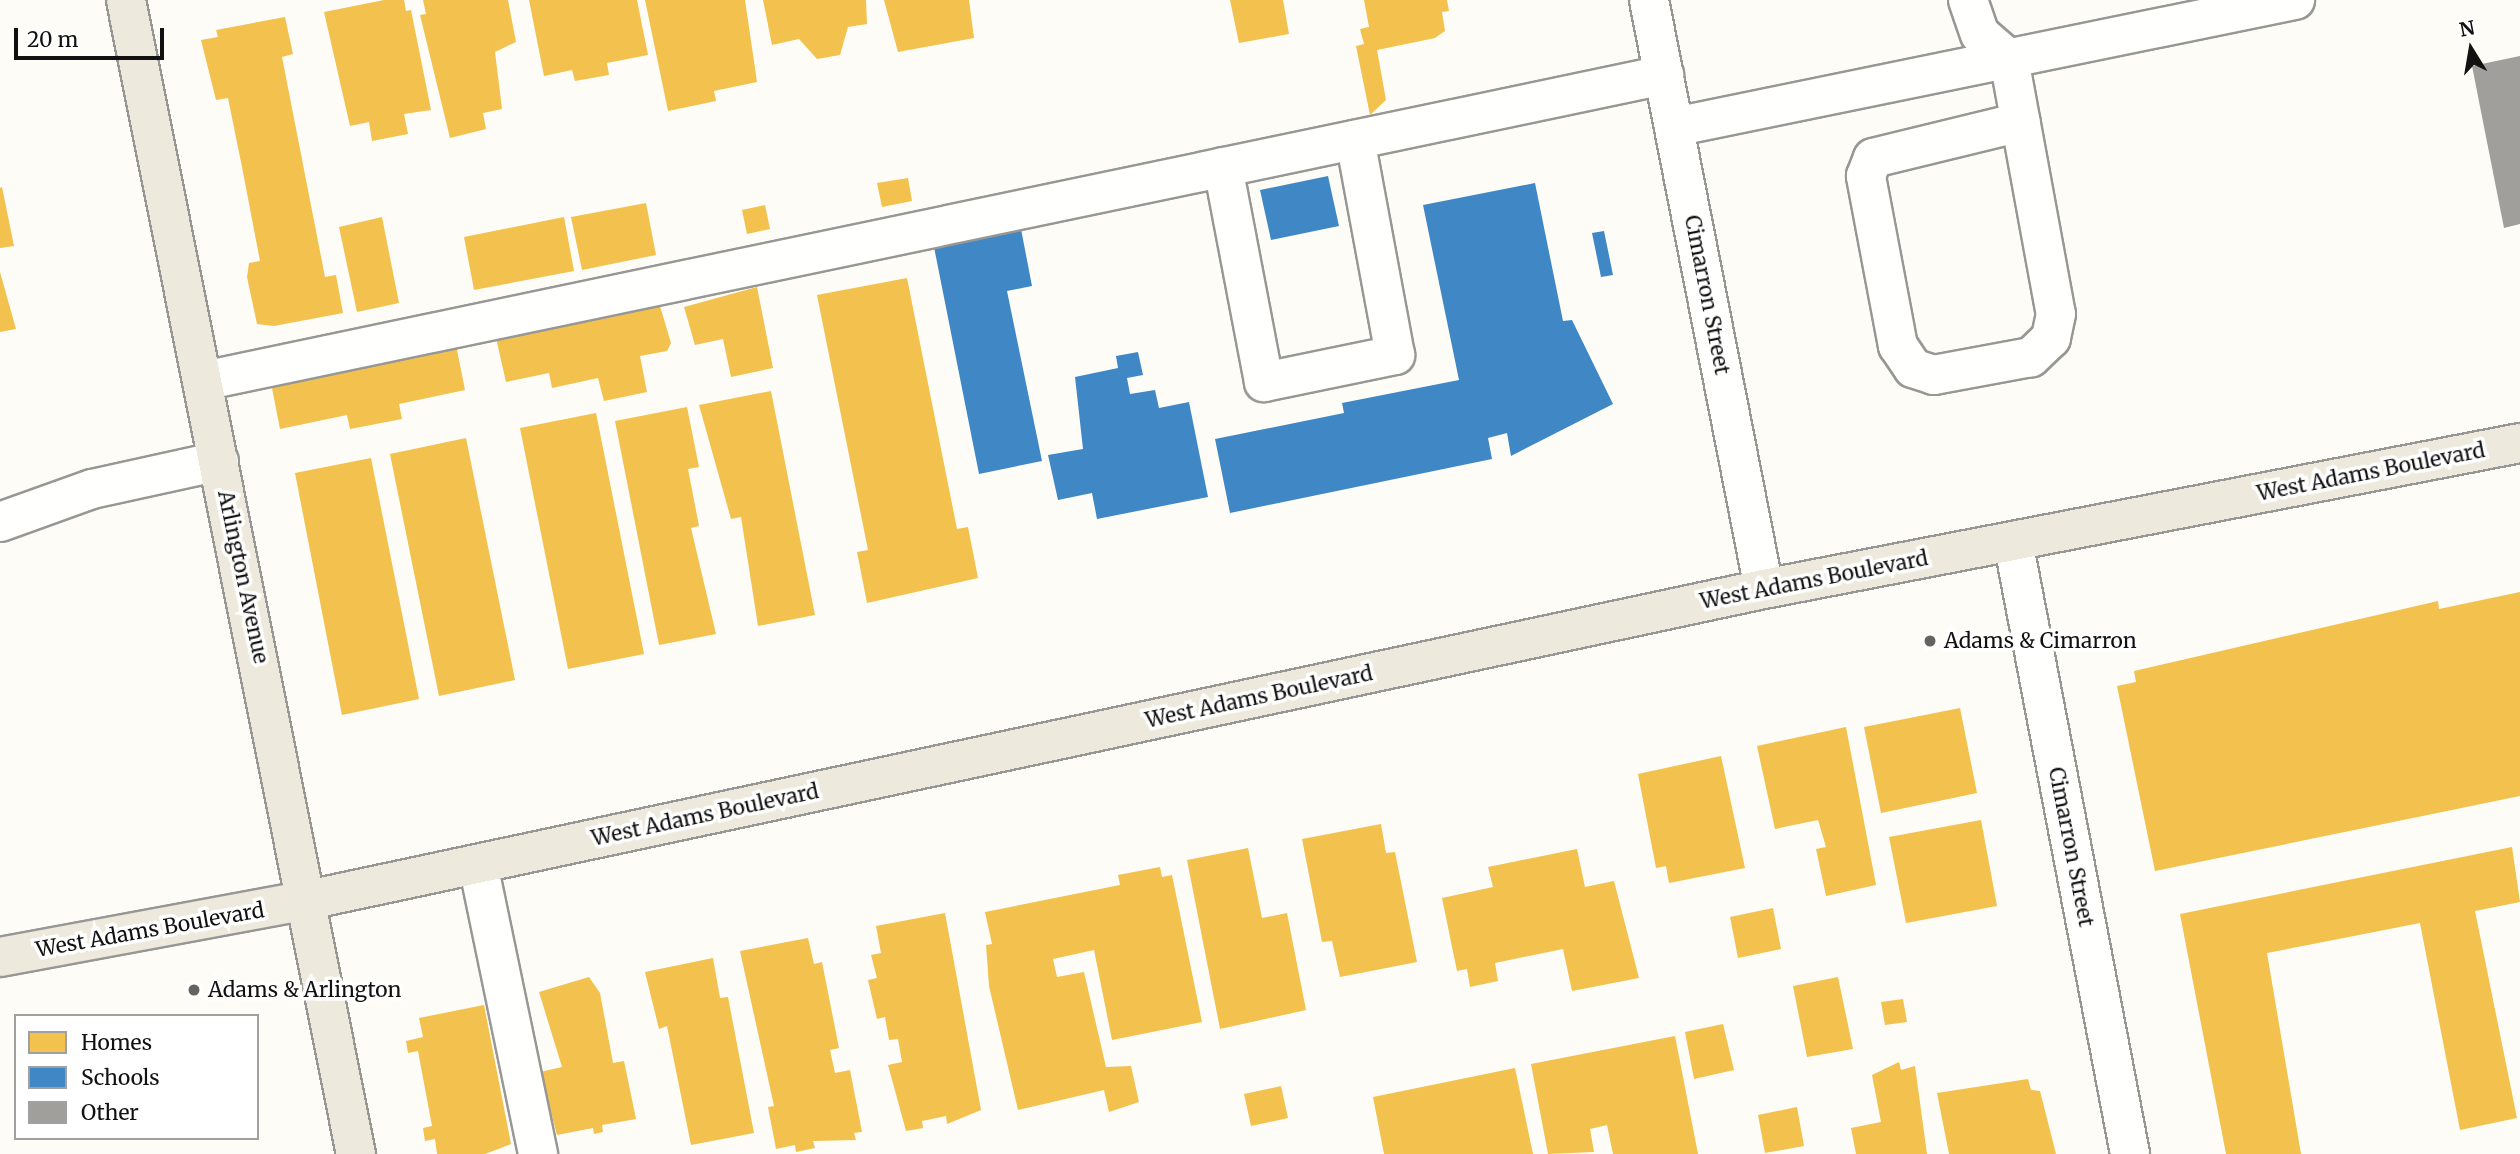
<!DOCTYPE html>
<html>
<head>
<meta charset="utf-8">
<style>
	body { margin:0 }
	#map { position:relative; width:2520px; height:1154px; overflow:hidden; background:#fdfcf7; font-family:Merriweather,serif }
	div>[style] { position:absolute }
	.homes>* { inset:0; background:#f2c14e }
	.schools>* { inset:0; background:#3f88c5 }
	.building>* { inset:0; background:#a19f9c }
	.roads { filter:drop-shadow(2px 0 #979795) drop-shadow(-2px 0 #979795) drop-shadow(0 2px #979795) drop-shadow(0 -2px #979795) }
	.minor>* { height:38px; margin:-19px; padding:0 19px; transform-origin:19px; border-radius:19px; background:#fffffe }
	.major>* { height:38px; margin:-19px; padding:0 19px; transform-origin:19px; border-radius:19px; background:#ede9dc }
	.dots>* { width:19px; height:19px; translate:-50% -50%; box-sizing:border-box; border:4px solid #fff; border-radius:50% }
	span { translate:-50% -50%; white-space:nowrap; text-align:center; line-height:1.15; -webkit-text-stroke:7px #fff; paint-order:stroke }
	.street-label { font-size:21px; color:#111 }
	.poi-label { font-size:21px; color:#111 }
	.left { translate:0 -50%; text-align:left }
	.legend { position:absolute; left:14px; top:1014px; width:245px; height:126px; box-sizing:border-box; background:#fff; border:2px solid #a0a0a0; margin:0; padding:9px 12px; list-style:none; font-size:21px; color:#111 }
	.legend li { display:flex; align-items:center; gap:14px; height:35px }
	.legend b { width:35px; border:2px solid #a0a0a0 }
	.north { position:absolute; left:2436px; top:14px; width:70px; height:70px; -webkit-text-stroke:5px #fff; paint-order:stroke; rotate:349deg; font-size:19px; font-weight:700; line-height:28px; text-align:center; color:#111 }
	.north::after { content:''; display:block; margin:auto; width:24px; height:32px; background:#111; clip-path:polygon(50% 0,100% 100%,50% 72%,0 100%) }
	.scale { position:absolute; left:14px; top:28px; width:150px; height:32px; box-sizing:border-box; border:4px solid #111; border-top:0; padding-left:9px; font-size:21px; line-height:24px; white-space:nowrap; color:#111; -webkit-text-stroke:5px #fff; paint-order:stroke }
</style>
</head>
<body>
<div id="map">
	<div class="homes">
		<div style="clip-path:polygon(384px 0,404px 0,406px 11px,411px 10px,431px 110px,404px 114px,408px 134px,372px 141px,369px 122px,350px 126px,324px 12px)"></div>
		<div style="clip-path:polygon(423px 0,508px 0,516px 42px,495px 52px,502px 109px,483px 113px,486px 129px,450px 138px,420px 15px,426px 14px)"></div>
		<div style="clip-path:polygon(529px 0,637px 0,648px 55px,607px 63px,609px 75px,575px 81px,572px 70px,544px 76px)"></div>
		<div style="clip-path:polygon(645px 0,745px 0,757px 82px,714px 91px,716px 101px,668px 111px)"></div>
		<div style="clip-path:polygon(763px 0,866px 0,867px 24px,848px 27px,840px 55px,817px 59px,799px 39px,772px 45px)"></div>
		<div style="clip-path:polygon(884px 0,969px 0,974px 38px,898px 52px)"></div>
		<div style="clip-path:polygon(1230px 0,1283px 0,1289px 34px,1239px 43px)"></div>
		<div style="clip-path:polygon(1364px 0,1447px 0,1449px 11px,1442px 12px,1445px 31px,1435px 38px,1377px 50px,1386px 100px,1370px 115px,1356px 46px,1364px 44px,1360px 29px,1369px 27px)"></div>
		<div style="clip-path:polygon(285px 17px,293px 54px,282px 57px,325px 277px,336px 275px,343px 313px,274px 326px,257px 324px,247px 277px,249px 263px,260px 261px,242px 167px,228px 98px,216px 100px,201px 40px,218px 37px,216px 30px)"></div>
		<div style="clip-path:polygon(908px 178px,912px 201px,882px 207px,877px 183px)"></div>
		<div style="clip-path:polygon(2px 187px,14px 246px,0 248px,0 188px)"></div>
		<div style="clip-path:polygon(646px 203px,656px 255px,582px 270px,571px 217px)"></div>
		<div style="clip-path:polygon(765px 205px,770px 229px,747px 234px,742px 210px)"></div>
		<div style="clip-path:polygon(382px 217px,399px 303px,357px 312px,339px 227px)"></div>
		<div style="clip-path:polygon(564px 217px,574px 271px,474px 290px,464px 237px)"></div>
		<div style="clip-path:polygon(0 272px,16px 329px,0 332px)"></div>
		<div style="clip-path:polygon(907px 278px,957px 529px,968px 527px,978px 578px,867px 603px,857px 552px,868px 550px,817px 295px)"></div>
		<div style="clip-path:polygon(757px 287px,773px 368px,731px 377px,723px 339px,695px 345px,684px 307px)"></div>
		<div style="clip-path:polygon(660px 306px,671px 343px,667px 351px,640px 356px,647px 392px,604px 401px,598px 378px,552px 388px,549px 373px,506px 382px,496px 338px)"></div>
		<div style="clip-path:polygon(456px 345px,465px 390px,399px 404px,402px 419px,350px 429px,347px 415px,280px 429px,271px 383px)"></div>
		<div style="clip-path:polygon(771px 391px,815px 615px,758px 626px,741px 517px,731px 519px,699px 405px)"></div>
		<div style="clip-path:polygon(687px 407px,699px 467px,688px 469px,699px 526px,691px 528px,716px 634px,659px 645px,615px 421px)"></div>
		<div style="clip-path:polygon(596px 413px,644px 654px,568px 669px,520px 428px)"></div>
		<div style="clip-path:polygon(466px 438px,515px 680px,439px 696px,390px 454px)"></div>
		<div style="clip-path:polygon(371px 458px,419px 699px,342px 715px,295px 473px)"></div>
		<div style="clip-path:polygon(2520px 592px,2520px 796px,2155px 871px,2117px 686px,2136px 682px,2134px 671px,2438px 601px,2439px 609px)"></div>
		<div style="clip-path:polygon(1960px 708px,1977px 793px,1881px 813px,1864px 727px)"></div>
		<div style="clip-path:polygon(1846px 727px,1876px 885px,1826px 896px,1816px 849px,1826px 847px,1818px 820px,1775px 829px,1757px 746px)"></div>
		<div style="clip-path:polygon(1721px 756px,1745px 868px,1669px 883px,1666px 866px,1656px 868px,1638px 774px)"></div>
		<div style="clip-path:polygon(1981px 820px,1997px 906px,1906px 923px,1889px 837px)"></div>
		<div style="clip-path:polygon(1381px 824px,1386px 853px,1395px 852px,1417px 962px,1340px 977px,1332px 941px,1322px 942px,1302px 839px)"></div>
		<div style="clip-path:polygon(2512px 847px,2520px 902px,2475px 911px,2517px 1118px,2460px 1130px,2420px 923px,2267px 953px,2301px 1154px,2226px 1154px,2180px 914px)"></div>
		<div style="clip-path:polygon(1248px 848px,1262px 918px,1287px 913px,1306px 1010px,1220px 1029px,1187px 860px)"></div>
		<div style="clip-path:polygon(1577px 849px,1585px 887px,1614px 881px,1639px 978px,1572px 991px,1563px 949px,1495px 963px,1498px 981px,1470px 987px,1467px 969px,1457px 971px,1442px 898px,1493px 887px,1488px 867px)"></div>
		<div style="clip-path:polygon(1160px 867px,1162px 877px,1172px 875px,1202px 1022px,1112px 1040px,1094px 950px,1053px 959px,1057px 977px,1084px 972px,1106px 1067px,1131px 1066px,1139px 1102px,1109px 1112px,1104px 1090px,1018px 1110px,989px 986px,986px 945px,992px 944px,985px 912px,1120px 885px,1118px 875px)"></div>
		<div style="clip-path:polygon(1773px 908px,1781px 949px,1738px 958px,1730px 917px)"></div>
		<div style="clip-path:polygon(945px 913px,981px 1110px,947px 1124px,946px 1116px,922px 1121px,923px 1128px,906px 1131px,888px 1065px,902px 1062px,898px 1039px,889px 1040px,885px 1017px,877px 1019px,868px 980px,877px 978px,871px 955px,881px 953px,876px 926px)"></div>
		<div style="clip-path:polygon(808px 938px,814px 964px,822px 962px,839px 1048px,830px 1050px,835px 1073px,850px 1070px,862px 1132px,854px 1133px,856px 1140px,813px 1141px,815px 1148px,796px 1152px,795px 1145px,776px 1149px,768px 1107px,774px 1106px,740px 951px)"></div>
		<div style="clip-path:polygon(713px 958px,720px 998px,728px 997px,754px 1133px,691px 1145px,667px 1026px,659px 1029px,645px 972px)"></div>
		<div style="clip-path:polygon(589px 977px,600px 993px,613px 1063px,624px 1061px,636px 1119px,602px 1125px,603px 1132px,594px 1134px,593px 1128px,557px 1135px,540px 1072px,562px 1067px,539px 992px)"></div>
		<div style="clip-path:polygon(1838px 977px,1853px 1049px,1807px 1057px,1793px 986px)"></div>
		<div style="clip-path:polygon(1903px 999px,1907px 1022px,1885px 1025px,1881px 1002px)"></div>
		<div style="clip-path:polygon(484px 1005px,511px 1144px,485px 1154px,437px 1154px,435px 1139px,425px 1141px,423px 1128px,432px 1126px,418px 1051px,408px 1053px,406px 1041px,423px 1037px,419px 1018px)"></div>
		<div style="clip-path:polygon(1723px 1024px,1734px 1070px,1694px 1079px,1685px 1032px)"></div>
		<div style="clip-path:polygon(1675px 1036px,1698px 1154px,1613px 1154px,1607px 1125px,1590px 1129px,1594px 1152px,1548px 1154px,1531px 1064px)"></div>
		<div style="clip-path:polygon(1899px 1062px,1901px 1070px,1915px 1066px,1927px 1154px,1856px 1154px,1851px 1128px,1881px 1122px,1872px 1075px)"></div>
		<div style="clip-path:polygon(1515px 1068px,1533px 1154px,1384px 1154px,1373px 1097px)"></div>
		<div style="clip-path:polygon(2028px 1079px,2031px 1090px,2040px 1091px,2056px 1154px,1949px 1154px,1937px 1093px)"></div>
		<div style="clip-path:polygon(1281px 1086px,1288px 1118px,1251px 1126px,1244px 1094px)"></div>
		<div style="clip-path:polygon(1797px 1107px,1804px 1146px,1765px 1153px,1758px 1115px)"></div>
	</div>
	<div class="schools">
		<div style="clip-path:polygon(1328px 176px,1339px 226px,1271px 240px,1260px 190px)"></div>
		<div style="clip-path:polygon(1535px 183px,1563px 321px,1572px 320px,1613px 404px,1511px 456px,1507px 433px,1488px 438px,1492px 459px,1230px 513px,1215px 439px,1344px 413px,1342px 403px,1459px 380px,1423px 205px)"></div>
		<div style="clip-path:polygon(1021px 229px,1032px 286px,1007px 291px,1042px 461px,979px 474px,934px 247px)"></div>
		<div style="clip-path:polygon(1604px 231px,1613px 275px,1601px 277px,1592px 233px)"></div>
		<div style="clip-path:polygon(1138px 352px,1143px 375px,1127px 378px,1130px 394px,1155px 390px,1159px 408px,1189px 402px,1208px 497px,1097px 519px,1092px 493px,1058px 500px,1048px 455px,1083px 449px,1075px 377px,1118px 368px,1116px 356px)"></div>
	</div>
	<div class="building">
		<div style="clip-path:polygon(2520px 56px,2520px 224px,2504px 228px,2472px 66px)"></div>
	</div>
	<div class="roads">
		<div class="minor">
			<div style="left:1649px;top:0;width:600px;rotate:78.95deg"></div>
			<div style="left:1968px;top:0;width:36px;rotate:71deg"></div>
			<div style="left:1980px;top:34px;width:38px;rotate:41deg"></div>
			<div style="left:2009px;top:59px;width:259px;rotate:79.6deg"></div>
			<div style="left:2056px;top:314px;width:25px;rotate:102deg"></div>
			<div style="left:2051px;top:338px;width:28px;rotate:136deg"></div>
			<div style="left:2031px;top:357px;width:99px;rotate:169.5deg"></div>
			<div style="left:1934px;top:375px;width:22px;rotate:-162deg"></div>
			<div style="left:1913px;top:368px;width:27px;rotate:-124deg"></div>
			<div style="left:1898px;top:346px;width:173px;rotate:-100.7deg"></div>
			<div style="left:1866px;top:176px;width:19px;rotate:-69deg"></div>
			<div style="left:1873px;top:158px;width:152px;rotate:-13.7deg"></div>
			<div style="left:1674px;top:127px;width:634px;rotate:-11.56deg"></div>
			<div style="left:1223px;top:167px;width:219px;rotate:79.2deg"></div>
			<div style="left:1264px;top:382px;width:134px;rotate:-11.6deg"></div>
			<div style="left:1395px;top:355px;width:219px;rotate:-100.5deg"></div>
			<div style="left:203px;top:381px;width:1493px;rotate:-11.83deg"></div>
			<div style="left:0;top:522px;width:98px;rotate:-19.7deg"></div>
			<div style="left:92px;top:489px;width:130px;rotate:-12.4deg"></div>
			<div style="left:2013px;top:541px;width:624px;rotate:79.19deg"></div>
			<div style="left:478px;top:864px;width:296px;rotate:78.3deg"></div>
		</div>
		<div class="major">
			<div style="left:126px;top:0;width:1177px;rotate:78.73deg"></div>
			<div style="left:0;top:957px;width:313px;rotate:-10.5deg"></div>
			<div style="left:308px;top:900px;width:1489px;rotate:-12.06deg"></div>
			<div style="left:1764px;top:589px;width:770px;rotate:-10.93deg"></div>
		</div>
	</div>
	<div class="dots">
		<div style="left:1930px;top:641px;background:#646362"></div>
		<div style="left:194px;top:990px;background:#646362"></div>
	</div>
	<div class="street-label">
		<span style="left:1707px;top:295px;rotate:79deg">Cimarron Street</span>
		<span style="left:2371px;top:472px;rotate:-11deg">West Adams Boulevard</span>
		<span style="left:243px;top:577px;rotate:78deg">Arlington Avenue</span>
		<span style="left:1814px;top:580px;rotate:-11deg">West Adams Boulevard</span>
		<span style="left:1259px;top:697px;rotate:-12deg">West Adams Boulevard</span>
		<span style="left:705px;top:815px;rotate:-12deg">West Adams Boulevard</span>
		<span style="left:2071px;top:847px;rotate:79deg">Cimarron Street</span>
		<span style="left:150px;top:930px;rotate:-10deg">West Adams Boulevard</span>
	</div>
	<div class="poi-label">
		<span class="left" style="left:1944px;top:641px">Adams &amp; Cimarron</span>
		<span class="left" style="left:208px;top:990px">Adams &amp; Arlington</span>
	</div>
	<ul class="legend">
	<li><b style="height:19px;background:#f2c14e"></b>Homes</li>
	<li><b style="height:19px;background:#3f88c5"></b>Schools</li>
	<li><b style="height:19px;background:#a19f9c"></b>Other</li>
	</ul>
	<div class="north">N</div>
	<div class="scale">20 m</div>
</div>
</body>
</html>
